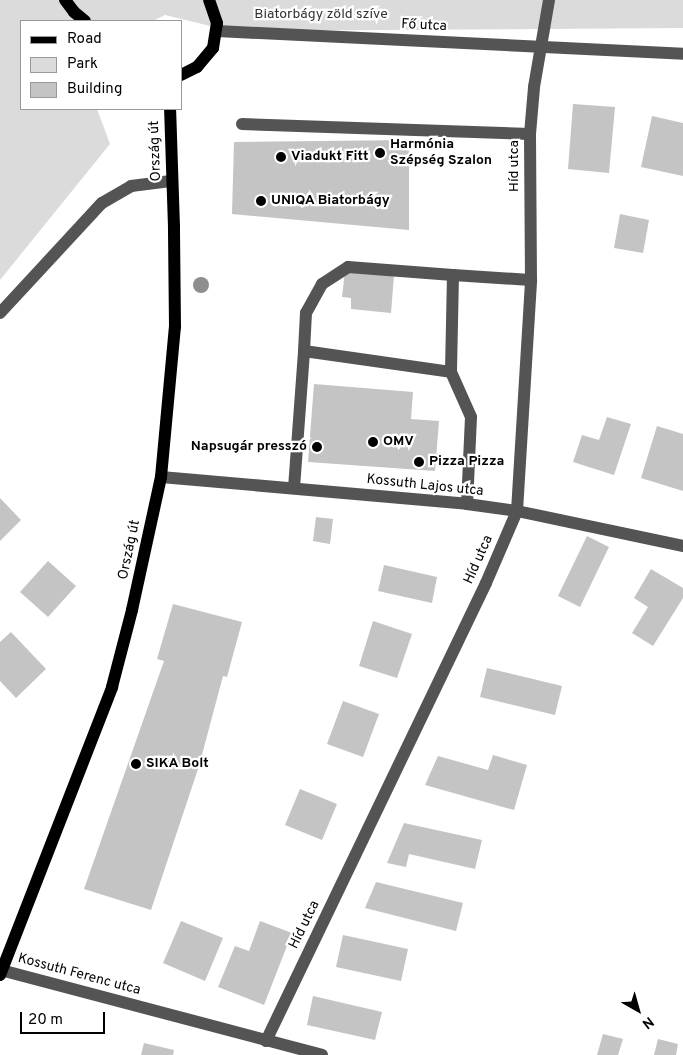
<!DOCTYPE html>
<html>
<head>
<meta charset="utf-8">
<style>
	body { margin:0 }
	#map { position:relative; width:683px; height:1055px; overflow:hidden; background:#fff; font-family:Overpass,sans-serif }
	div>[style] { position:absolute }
	.green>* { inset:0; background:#dbdbdb }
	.building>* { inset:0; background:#c4c4c4 }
	.minor>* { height:12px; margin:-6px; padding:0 6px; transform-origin:6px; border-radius:6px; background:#545454 }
	.major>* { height:12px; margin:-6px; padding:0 6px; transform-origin:6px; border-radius:6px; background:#000 }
	.trees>* { width:16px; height:16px; margin:-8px; border-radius:50%; background:#8e8e8e }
	.dots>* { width:14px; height:14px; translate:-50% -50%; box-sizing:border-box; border:2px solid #fff; border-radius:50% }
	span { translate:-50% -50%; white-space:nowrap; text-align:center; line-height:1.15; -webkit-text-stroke:4.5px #fff; paint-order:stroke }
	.park-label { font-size:14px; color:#323232 }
	.street-label { font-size:14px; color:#000 }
	.poi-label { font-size:14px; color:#000; font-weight:700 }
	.left { translate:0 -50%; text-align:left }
	.right { translate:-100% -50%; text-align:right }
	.legend { position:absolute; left:20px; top:20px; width:162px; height:90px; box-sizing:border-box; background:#fff; border:1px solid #999; margin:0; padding:6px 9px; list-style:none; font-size:15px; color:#000 }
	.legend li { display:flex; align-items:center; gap:10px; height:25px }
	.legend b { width:25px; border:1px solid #999 }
	.north { position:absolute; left:613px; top:985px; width:50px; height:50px; -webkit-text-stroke:4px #fff; paint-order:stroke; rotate:142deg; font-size:14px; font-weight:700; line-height:20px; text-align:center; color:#000 }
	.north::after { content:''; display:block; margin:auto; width:18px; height:22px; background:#000; clip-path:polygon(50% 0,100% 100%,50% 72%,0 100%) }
	.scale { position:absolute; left:20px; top:1012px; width:85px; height:22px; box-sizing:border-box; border:2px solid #000; border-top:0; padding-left:6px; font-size:15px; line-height:18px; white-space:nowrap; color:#000; -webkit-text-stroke:4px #fff; paint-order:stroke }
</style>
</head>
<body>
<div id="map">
	<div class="green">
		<div style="clip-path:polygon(0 0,683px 0,683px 28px,231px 31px,165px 15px,153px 21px,21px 21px,21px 109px,97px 109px,110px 144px,0 280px)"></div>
	</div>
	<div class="building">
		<div style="clip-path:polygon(573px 104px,615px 107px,609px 173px,568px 169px)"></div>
		<div style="clip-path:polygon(652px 116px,683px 123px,683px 176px,641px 167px)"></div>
		<div style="clip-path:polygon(409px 140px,409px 230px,232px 214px,234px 142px)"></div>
		<div style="clip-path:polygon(620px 214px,649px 220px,643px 253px,614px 248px)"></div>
		<div style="clip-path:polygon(345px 271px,394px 275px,391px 313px,351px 309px,351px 298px,342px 297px)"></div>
		<div style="clip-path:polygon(314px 384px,413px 392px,411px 419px,439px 421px,435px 471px,308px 462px)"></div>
		<div style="clip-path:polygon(607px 417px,631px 424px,614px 475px,573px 462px,582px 435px,599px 440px)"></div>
		<div style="clip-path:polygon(657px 426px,683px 434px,683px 491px,641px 478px)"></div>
		<div style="clip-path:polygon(0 498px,21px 520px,0 541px)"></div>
		<div style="clip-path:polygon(316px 517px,333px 519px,330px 544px,313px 541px)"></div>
		<div style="clip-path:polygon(587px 536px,609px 547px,580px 607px,558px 596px)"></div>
		<div style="clip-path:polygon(48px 561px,76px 586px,48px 617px,20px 592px)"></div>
		<div style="clip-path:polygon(384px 565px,437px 577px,432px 603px,378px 591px)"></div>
		<div style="clip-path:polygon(651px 569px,683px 588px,683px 598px,653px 646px,632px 633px,648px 607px,634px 598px)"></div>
		<div style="clip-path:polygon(173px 604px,242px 622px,227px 677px,223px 676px,199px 766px,151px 910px,84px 889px,164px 661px,157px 659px)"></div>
		<div style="clip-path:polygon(373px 621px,412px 634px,397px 678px,359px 666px)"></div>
		<div style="clip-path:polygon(11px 632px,46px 669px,16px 698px,0 681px,0 642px)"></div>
		<div style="clip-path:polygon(487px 668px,562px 686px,555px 715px,480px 697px)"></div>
		<div style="clip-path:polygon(343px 701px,379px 714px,363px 757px,327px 744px)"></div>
		<div style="clip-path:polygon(493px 755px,527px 765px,514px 810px,425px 785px,438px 756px,488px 770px)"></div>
		<div style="clip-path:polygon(300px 789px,337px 804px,322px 840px,285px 825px)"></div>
		<div style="clip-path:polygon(404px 823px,482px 840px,475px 869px,409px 854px,406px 867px,387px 863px)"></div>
		<div style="clip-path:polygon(376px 882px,463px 903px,456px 931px,365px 908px)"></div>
		<div style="clip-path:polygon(181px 921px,223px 938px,205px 981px,163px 963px)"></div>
		<div style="clip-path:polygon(260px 921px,292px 933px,264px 1005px,218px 987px,235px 946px,249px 951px)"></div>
		<div style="clip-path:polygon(343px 935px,408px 949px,401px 981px,336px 967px)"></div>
		<div style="clip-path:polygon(313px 996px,382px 1012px,375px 1040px,307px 1025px)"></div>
		<div style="clip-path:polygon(603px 1034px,623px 1039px,618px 1055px,597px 1055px)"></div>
		<div style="clip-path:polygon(658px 1039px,678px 1044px,676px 1055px,654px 1055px)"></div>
		<div style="clip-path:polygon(144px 1043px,174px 1050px,173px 1055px,141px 1055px)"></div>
	</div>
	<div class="minor">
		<div style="left:217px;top:31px;width:467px;rotate:2.8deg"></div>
		<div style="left:242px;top:124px;width:288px;rotate:2deg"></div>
		<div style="left:453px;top:275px;width:78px;rotate:3.7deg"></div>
		<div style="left:0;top:313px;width:150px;rotate:-47.2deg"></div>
		<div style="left:102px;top:203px;width:34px;rotate:-30deg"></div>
		<div style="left:131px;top:186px;width:40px;rotate:-7.1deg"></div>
		<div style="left:304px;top:351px;width:38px;rotate:-87deg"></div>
		<div style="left:306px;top:313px;width:33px;rotate:-61deg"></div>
		<div style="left:322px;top:284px;width:31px;rotate:-33deg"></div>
		<div style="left:348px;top:267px;width:105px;rotate:4.4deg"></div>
		<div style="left:453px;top:275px;width:97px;rotate:91.2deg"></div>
		<div style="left:161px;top:477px;width:307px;rotate:5deg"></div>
		<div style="left:467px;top:504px;width:50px;rotate:8deg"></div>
		<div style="left:517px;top:511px;width:170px;rotate:11.9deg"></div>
		<div style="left:294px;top:488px;width:137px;rotate:-85.8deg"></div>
		<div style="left:304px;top:351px;width:148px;rotate:8.1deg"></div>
		<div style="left:451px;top:372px;width:49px;rotate:66deg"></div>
		<div style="left:471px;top:417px;width:87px;rotate:92.6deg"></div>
		<div style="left:1px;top:970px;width:332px;rotate:14.8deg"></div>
		<div style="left:266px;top:1041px;width:508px;rotate:-64.34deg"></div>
		<div style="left:486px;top:583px;width:78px;rotate:-66.7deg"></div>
		<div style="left:517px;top:511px;width:231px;rotate:-86.5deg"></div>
		<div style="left:531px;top:280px;width:146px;rotate:-90.4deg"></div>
		<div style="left:530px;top:134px;width:47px;rotate:-85.1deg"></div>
		<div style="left:534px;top:87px;width:88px;rotate:-80.2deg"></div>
	</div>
	<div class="major">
		<div style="left:65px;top:0;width:15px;rotate:53deg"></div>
		<div style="left:74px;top:12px;width:14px;rotate:39deg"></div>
		<div style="left:181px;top:75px;width:18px;rotate:-27deg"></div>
		<div style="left:197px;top:67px;width:25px;rotate:-50deg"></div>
		<div style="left:213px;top:48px;width:25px;rotate:-81deg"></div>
		<div style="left:217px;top:23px;width:24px;rotate:-109deg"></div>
		<div style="left:0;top:975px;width:309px;rotate:-68.7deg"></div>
		<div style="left:112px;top:687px;width:80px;rotate:-75.4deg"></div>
		<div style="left:132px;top:610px;width:136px;rotate:-77.7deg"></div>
		<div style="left:161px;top:477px;width:151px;rotate:-84.7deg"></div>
		<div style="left:175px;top:327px;width:100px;rotate:-90.6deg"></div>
		<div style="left:174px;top:227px;width:118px;rotate:-91.9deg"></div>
	</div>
	<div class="trees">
		<div style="left:201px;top:285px"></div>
	</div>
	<div class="dots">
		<div style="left:380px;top:153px;background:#000"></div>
		<div style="left:281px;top:157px;background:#000"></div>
		<div style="left:261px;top:201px;background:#000"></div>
		<div style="left:373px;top:442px;background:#000"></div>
		<div style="left:317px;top:447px;background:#000"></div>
		<div style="left:419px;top:462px;background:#000"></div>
		<div style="left:136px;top:764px;background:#000"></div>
	</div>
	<div class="park-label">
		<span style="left:321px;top:15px">Biatorbágy zöld szíve</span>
	</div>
	<div class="street-label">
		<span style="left:424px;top:26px;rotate:3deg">Fő utca</span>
		<span style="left:156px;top:151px;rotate:-92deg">Ország út</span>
		<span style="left:515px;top:166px;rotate:-90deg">Híd utca</span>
		<span style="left:425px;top:486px;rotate:6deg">Kossuth Lajos utca</span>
		<span style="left:130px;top:550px;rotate:-78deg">Ország út</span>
		<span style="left:479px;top:560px;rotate:-66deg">Híd utca</span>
		<span style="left:305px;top:925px;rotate:-64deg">Híd utca</span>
		<span style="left:79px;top:975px;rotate:15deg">Kossuth Ferenc utca</span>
	</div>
	<div class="poi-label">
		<span class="left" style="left:390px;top:153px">Harmónia<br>Szépség Szalon</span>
		<span class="left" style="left:291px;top:157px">Viadukt Fitt</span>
		<span class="left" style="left:271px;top:201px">UNIQA Biatorbágy</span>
		<span class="left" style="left:383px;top:442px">OMV</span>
		<span class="right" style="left:307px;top:447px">Napsugár presszó</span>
		<span class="left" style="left:429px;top:462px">Pizza Pizza</span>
		<span class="left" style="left:146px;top:764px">SIKA Bolt</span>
	</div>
	<ul class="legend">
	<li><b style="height:6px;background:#000"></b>Road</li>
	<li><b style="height:14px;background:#dbdbdb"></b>Park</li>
	<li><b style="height:14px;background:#c4c4c4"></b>Building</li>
	</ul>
	<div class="north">N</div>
	<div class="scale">20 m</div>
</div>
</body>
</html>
